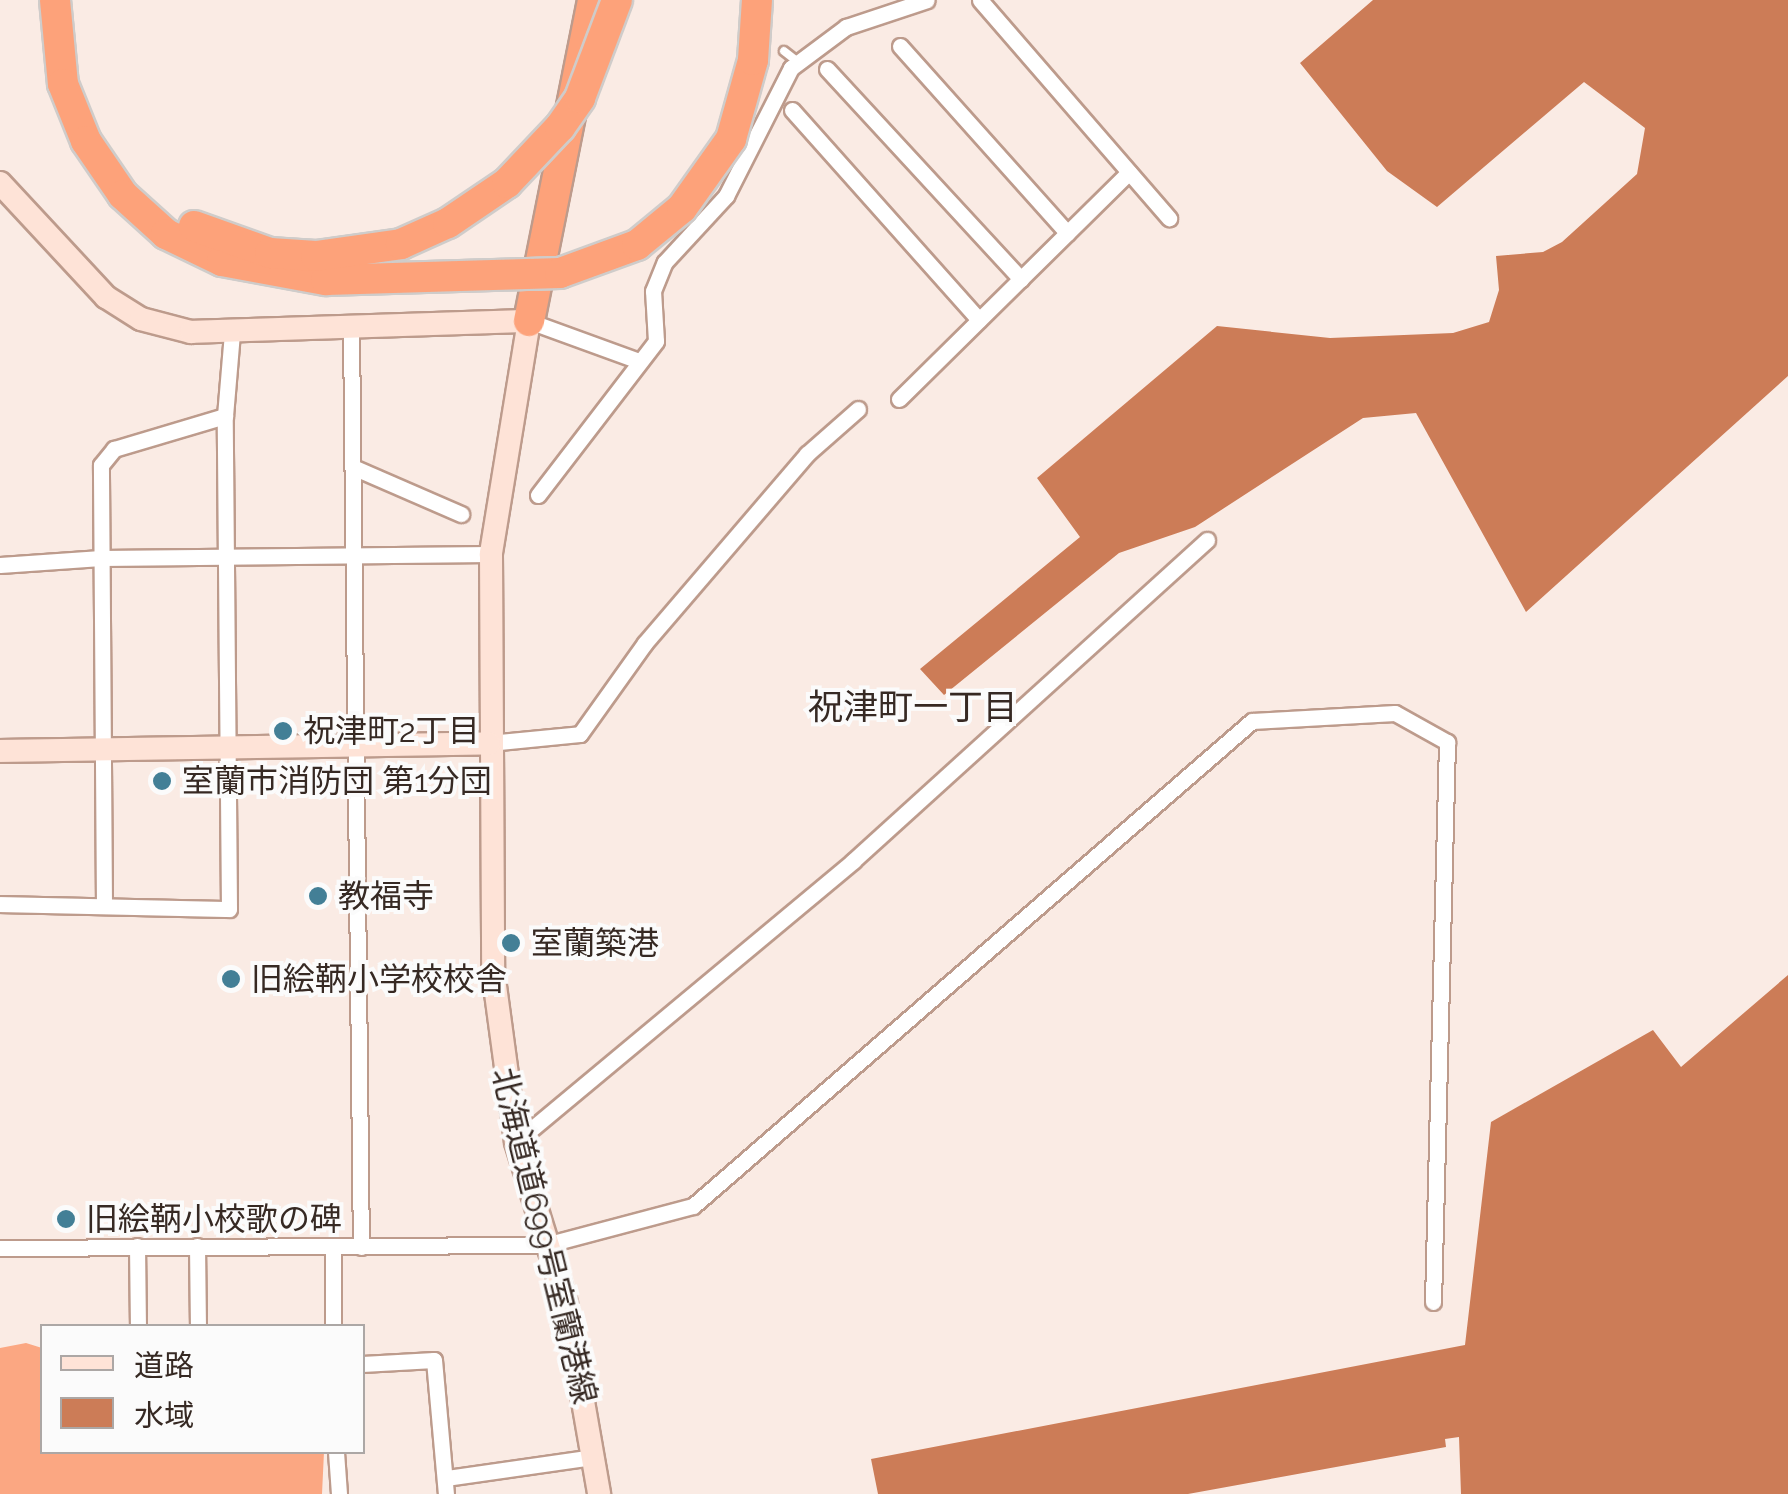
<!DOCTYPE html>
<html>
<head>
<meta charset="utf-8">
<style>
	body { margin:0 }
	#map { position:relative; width:1788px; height:1494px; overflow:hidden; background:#faebe4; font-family:Raleway,"Noto Sans JP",sans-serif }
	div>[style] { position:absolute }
	.forest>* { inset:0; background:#fba782 }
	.water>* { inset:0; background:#cc7c57 }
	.roads { filter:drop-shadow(2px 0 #bd9b8c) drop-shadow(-2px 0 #bd9b8c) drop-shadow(0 2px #bd9b8c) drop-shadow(0 -2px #bd9b8c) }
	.lane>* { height:8px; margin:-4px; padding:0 4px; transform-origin:4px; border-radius:4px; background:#fff }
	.street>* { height:15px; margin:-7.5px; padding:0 7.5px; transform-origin:7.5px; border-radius:7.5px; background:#fff }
	.secondary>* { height:22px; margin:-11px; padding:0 11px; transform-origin:11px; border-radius:11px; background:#fee3d7 }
	.highway>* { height:30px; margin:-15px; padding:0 15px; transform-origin:15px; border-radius:15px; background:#fda27a }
	.bridges { filter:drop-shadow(2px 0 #cfccca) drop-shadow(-2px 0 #cfccca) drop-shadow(0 2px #cfccca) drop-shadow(0 -2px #cfccca) }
	.highway-bridge>* { height:30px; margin:-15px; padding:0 15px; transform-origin:15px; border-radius:15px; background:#fda27a }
	.dots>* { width:28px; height:28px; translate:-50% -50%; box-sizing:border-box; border:5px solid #fbfbfb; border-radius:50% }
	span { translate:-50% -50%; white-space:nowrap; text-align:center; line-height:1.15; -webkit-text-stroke:8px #fbfbfb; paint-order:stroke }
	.poi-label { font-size:32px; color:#362923 }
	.left { translate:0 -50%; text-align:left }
	.street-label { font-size:32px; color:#362923 }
	.neighbourhood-label { font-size:35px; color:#362923 }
	.legend { position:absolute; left:40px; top:1324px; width:325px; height:130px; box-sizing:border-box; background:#fbfbfb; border:2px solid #aca7a5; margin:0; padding:12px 18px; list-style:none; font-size:30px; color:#362923 }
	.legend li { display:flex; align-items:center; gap:20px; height:50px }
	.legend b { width:50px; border:2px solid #aca7a5 }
</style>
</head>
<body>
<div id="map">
	<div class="forest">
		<div style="clip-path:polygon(26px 1343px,42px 1348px,42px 1452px,324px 1452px,322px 1494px,0 1494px,0 1348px)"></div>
	</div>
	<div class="water">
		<div style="clip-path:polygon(1373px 0,1788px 0,1788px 376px,1526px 612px,1416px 413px,1363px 418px,1195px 527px,1119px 553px,944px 695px,920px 669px,1080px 537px,1037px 478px,1217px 326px,1330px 338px,1453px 333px,1489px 322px,1499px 290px,1496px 256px,1543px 252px,1562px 242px,1637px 174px,1645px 128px,1584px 82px,1437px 207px,1387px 171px,1300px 63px)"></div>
		<div style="clip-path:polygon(1788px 975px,1788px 1494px,1461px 1494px,1459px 1437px,1445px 1439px,1446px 1447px,1188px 1494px,878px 1494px,871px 1459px,1465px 1345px,1491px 1122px,1653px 1030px,1681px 1067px)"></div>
	</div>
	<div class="roads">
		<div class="lane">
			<div style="left:784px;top:51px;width:16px;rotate:38deg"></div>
		</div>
		<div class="street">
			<div style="left:980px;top:0;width:289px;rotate:49.1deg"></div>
			<div style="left:900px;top:46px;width:251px;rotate:48.2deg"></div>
			<div style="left:827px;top:69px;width:286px;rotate:47.3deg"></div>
			<div style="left:792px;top:110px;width:281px;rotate:48.3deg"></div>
			<div style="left:529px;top:321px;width:117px;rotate:20deg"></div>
			<div style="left:351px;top:329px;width:918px;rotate:89.38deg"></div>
			<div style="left:899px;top:399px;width:323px;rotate:-44.6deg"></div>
			<div style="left:353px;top:467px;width:118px;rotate:23.5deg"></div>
			<div style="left:538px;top:495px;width:194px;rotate:-52.5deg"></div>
			<div style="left:656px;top:341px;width:50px;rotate:-93.4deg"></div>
			<div style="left:653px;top:291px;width:31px;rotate:-68deg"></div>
			<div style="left:665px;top:262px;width:90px;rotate:-47.3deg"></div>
			<div style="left:726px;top:196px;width:144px;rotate:-63.1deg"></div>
			<div style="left:791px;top:68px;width:69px;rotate:-36.7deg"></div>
			<div style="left:846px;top:27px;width:85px;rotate:-18.4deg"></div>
			<div style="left:0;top:565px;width:101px;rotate:-4deg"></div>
			<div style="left:101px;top:558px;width:390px;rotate:-0.6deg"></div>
			<div style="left:489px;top:743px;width:91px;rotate:-5.6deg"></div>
			<div style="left:580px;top:734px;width:112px;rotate:-54.5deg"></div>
			<div style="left:645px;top:643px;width:249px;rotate:-49.4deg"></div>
			<div style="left:807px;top:454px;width:68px;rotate:-41.4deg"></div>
			<div style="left:0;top:904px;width:229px;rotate:1.3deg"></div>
			<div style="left:229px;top:909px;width:493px;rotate:-90.5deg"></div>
			<div style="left:225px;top:416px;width:84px;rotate:-85.2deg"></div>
			<div style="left:104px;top:905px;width:440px;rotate:-90.4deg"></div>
			<div style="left:101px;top:465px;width:21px;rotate:-51deg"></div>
			<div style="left:114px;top:449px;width:116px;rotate:-16.6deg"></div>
			<div style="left:516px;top:1142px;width:439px;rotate:-39.8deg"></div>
			<div style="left:853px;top:861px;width:478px;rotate:-42.2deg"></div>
			<div style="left:137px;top:1246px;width:80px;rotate:89.3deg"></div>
			<div style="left:197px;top:1246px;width:80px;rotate:89.3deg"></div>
			<div style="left:0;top:1248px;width:545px;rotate:-0.32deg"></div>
			<div style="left:545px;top:1245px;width:153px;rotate:-14.8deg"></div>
			<div style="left:693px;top:1206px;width:740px;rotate:-40.95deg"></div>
			<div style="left:1252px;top:721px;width:143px;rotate:-3.2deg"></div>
			<div style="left:1395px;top:713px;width:60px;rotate:29.1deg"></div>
			<div style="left:1447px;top:742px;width:560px;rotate:91.43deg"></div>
			<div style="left:333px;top:1326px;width:80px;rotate:-90deg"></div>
			<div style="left:362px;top:1364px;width:72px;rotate:-3.2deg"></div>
			<div style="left:434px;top:1360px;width:135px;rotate:84.9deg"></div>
			<div style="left:336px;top:1452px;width:42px;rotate:85.9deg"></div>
			<div style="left:446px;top:1478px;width:149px;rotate:-8.1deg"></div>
		</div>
		<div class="secondary">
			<div style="left:0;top:183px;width:156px;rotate:47.1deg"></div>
			<div style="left:106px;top:297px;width:41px;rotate:32.2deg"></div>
			<div style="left:141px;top:319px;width:52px;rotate:14.6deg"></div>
			<div style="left:191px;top:332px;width:338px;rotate:-1.9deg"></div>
			<div style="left:529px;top:321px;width:236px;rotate:99.3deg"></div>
			<div style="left:491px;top:554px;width:417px;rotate:89.7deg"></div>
			<div style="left:493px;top:971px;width:173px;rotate:82.3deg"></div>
			<div style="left:516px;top:1142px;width:170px;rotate:72.8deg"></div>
			<div style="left:566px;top:1304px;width:193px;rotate:80.1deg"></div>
			<div style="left:0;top:751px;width:489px;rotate:-0.9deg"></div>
		</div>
		<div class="highway">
			<div style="left:529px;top:321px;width:327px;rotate:-78.7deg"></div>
		</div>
	</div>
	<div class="bridges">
		<div class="highway-bridge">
			<div style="left:55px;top:0;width:84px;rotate:84.6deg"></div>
			<div style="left:63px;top:84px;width:61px;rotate:68deg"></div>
			<div style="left:86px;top:141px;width:65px;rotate:55.6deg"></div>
			<div style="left:123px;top:195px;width:58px;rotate:42.2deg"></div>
			<div style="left:166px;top:234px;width:62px;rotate:25.7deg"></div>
			<div style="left:222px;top:261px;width:106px;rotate:10.4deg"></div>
			<div style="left:326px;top:280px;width:234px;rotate:-1.7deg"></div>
			<div style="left:560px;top:273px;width:82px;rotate:-20deg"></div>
			<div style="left:637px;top:245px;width:58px;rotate:-39.4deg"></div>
			<div style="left:682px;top:208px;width:85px;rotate:-54.6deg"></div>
			<div style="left:731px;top:139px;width:82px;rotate:-74.4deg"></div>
			<div style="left:753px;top:60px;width:60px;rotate:-86.2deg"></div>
			<div style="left:194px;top:226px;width:81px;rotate:19.6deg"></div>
			<div style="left:270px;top:253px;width:46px;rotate:3.7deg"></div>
			<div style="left:316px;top:256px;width:86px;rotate:-8deg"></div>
			<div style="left:401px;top:244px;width:51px;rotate:-24.1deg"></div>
			<div style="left:448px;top:223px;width:71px;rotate:-34.1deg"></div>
			<div style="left:507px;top:183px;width:77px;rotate:-46.6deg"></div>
			<div style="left:560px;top:127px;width:35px;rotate:-55deg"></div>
			<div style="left:580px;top:98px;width:105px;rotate:-69.3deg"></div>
		</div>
	</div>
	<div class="dots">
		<div style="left:283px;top:731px;background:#437f96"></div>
		<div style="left:162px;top:781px;background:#437f96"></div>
		<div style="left:318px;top:896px;background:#437f96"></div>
		<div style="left:511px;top:943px;background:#437f96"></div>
		<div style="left:231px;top:979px;background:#437f96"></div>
		<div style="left:66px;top:1219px;background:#437f96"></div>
	</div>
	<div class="poi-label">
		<span class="left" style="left:303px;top:731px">祝津町2丁目</span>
		<span class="left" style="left:182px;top:781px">室蘭市消防団 第1分団</span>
		<span class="left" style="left:338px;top:896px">教福寺</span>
		<span class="left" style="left:531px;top:943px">室蘭築港</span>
		<span class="left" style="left:251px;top:979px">旧絵鞆小学校校舎</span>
		<span class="left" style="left:86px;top:1219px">旧絵鞆小校歌の碑</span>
	</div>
	<div class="street-label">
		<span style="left:544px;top:1236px;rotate:76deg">北海道道699号室蘭港線</span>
	</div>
	<div class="neighbourhood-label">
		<span style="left:913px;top:707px">祝津町一丁目</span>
	</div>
	<ul class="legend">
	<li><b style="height:12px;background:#fee3d7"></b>道路</li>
	<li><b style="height:28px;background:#cc7c57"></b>水域</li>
	</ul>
</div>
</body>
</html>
